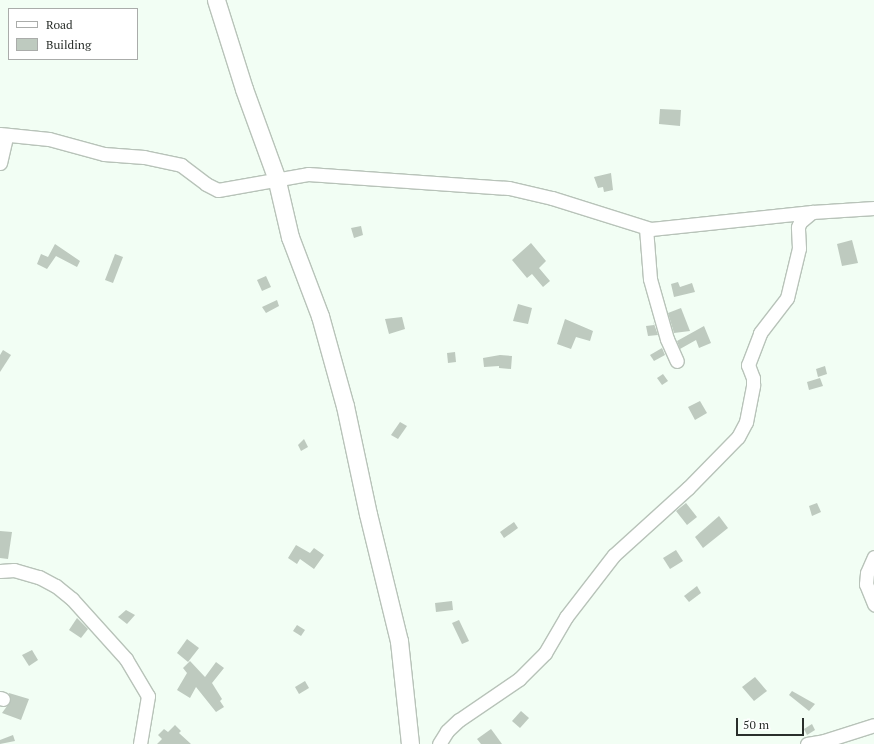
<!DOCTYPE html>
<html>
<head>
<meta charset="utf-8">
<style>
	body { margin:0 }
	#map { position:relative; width:874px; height:744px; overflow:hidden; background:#f2fef4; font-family:"PT Serif",serif }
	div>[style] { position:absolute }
	.building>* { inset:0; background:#becabf }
	.roads { filter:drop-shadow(1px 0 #b8c3b9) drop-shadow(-1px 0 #b8c3b9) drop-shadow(0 1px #b8c3b9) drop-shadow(0 -1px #b8c3b9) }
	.minor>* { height:13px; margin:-6.5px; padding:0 6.5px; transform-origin:6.5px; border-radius:6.5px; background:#fff }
	.major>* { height:17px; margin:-8.5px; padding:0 8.5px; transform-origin:8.5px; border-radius:8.5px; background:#fff }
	span { translate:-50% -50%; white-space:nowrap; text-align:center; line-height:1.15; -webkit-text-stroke:3px #fff; paint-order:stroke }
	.legend { position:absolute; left:8px; top:8px; width:130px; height:52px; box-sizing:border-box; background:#fff; border:1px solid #aaacaa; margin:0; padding:5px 7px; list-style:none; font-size:12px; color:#2a2f2b }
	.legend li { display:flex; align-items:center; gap:8px; height:20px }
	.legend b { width:20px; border:1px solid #aaacaa }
	.scale { position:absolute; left:736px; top:718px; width:68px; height:18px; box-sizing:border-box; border:2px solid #2a2f2b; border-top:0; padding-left:5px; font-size:12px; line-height:14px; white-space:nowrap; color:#2a2f2b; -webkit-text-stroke:3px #fff; paint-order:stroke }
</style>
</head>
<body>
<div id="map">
	<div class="building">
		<div style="clip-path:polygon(660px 109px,681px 110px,680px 126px,659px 124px)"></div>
		<div style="clip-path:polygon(611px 173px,613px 190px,604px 192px,603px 187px,598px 188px,594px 177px)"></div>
		<div style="clip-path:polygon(361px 226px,363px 235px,354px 238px,351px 228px)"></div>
		<div style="clip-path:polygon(852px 240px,858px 263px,842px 266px,837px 244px)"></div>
		<div style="clip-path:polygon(531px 243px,546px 261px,539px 268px,550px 281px,543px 287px,532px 274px,527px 278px,512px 260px)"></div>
		<div style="clip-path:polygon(55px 244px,80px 261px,77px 267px,56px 256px,47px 269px,37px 264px,41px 254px,48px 257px)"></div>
		<div style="clip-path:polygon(115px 254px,123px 257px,113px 283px,105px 280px)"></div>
		<div style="clip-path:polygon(266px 276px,271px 287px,262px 291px,257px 280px)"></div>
		<div style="clip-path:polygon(678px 282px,680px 287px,692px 283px,695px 292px,674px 297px,671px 284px)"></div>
		<div style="clip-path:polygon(277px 300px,279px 306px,266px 313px,262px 307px)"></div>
		<div style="clip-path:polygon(518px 304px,532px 308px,528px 324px,513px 321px)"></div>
		<div style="clip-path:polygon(681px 308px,690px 331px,674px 333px,668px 313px)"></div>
		<div style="clip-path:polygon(402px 317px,405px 329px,389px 334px,385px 319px)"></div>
		<div style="clip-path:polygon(565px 319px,593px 331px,590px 341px,576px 337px,571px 349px,557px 344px)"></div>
		<div style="clip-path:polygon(653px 321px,658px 335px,648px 336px,646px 326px,654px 325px)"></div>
		<div style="clip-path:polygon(704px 326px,711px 343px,699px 348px,696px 340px,680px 349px,677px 341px)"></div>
		<div style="clip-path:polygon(662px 348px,665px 355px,654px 361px,650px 355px)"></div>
		<div style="clip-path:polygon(3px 350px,11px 355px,0 372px,0 355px)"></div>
		<div style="clip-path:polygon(455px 352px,456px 362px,448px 363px,447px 353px)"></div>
		<div style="clip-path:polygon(500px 355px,512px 356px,511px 369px,499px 368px,499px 366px,484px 367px,483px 358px)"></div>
		<div style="clip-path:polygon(825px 366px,827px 374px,818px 377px,816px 369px)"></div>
		<div style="clip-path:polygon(663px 374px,668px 381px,662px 385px,657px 378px)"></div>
		<div style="clip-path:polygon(820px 378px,823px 386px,809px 390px,807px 382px)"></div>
		<div style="clip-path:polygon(700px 401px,707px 413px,695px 420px,688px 407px)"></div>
		<div style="clip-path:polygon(400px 422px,407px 426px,398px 439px,391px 435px)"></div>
		<div style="clip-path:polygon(304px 439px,308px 447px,301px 451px,298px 445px)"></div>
		<div style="clip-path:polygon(686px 503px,697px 517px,687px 525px,676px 511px)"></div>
		<div style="clip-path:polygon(817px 503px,821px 512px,812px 516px,809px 506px)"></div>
		<div style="clip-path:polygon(719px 516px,728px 528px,703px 548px,695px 537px)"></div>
		<div style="clip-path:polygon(514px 522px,518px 528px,504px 538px,500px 532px)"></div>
		<div style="clip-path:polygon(0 531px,12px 532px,8px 559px,0 558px)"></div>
		<div style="clip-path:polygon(296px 545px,310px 553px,314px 548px,324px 555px,314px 569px,300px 559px,297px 564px,288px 558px)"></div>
		<div style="clip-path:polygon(676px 550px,683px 561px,670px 569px,663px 558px)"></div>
		<div style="clip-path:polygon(697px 586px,701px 593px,689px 602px,684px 596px)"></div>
		<div style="clip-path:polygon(452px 601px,453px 610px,436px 612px,435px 603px)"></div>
		<div style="clip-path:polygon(126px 610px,135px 615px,127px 624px,118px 617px)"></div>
		<div style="clip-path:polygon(77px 618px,88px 629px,81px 638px,69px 630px)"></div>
		<div style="clip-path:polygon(459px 620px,469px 641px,462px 644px,452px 623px)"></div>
		<div style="clip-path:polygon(297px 625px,305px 630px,301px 636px,293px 631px)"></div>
		<div style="clip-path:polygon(187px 639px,199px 648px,188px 662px,177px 653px)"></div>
		<div style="clip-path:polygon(32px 650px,38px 660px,29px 666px,22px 655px)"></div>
		<div style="clip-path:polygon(190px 661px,205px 677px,216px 662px,224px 668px,212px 683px,222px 699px,220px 701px,224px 707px,216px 712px,196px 687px,190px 698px,177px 690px,187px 673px,183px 668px)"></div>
		<div style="clip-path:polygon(755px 677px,767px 691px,754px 701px,742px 687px)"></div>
		<div style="clip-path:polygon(305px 681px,309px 688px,299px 694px,295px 687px)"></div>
		<div style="clip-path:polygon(792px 691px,815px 704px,809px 711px,789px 695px)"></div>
		<div style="clip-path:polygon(9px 693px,29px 699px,21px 720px,2px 713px,10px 702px)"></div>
		<div style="clip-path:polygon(521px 711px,529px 718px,520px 728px,512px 721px)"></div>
		<div style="clip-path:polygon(812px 724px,815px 730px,807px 735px,804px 729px)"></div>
		<div style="clip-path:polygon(175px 725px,181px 731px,179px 733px,191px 744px,157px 744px,162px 739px,158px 735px,164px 729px,168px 732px)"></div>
		<div style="clip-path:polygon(491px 729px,494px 733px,502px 744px,481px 744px,477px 739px)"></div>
		<div style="clip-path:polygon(13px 735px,15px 741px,0 744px,0 740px)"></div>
	</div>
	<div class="roads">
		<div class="minor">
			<div style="left:0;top:134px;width:49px;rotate:5.8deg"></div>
			<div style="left:49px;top:139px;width:57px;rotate:15.3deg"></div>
			<div style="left:104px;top:154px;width:40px;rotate:4.3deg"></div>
			<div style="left:144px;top:157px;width:38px;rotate:12deg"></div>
			<div style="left:181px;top:165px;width:31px;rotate:37deg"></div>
			<div style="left:206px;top:184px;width:13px;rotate:27deg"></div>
			<div style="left:218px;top:190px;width:91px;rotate:-10.1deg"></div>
			<div style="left:308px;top:174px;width:201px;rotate:4deg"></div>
			<div style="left:509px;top:188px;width:44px;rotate:13.1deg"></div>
			<div style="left:552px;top:198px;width:104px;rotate:17.4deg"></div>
			<div style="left:651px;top:229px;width:162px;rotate:-6deg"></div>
			<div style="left:812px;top:212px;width:62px;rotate:-3.7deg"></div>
			<div style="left:0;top:163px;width:28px;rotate:-77deg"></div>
			<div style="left:646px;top:228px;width:51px;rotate:85.5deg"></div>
			<div style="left:650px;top:279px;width:62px;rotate:74.2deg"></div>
			<div style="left:667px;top:339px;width:24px;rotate:66deg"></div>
			<div style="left:874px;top:557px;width:17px;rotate:114deg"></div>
			<div style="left:867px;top:573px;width:11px;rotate:95deg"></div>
			<div style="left:866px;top:584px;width:22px;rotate:68deg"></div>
			<div style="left:0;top:571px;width:14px;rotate:-4deg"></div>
			<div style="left:14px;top:570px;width:26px;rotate:16deg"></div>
			<div style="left:39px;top:577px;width:19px;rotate:28deg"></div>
			<div style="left:56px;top:586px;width:21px;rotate:39deg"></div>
			<div style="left:72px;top:599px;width:81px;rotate:48deg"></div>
			<div style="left:126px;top:659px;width:43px;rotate:59.3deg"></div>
			<div style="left:148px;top:696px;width:49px;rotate:99.5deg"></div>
			<div style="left:0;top:698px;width:3px;rotate:18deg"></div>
			<div style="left:439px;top:744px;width:15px;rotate:-58deg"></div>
			<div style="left:447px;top:731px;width:16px;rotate:-43deg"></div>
			<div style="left:459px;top:720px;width:73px;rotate:-34.3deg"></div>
			<div style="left:519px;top:679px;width:37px;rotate:-45deg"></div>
			<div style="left:545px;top:653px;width:42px;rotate:-59.7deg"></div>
			<div style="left:566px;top:617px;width:78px;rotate:-52.3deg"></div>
			<div style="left:614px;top:555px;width:100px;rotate:-42.2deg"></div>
			<div style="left:688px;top:488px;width:71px;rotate:-45.6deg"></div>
			<div style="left:738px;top:437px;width:17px;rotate:-62deg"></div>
			<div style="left:746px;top:422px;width:38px;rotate:-79deg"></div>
			<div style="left:753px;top:385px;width:7px;rotate:-90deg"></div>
			<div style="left:753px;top:378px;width:14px;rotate:-111deg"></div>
			<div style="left:748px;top:365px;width:34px;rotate:-69deg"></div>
			<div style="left:760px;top:333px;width:44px;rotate:-52.4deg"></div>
			<div style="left:787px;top:298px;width:51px;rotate:-76.5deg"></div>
			<div style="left:799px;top:248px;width:21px;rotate:-93deg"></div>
			<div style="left:798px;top:227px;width:5px;rotate:-68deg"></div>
			<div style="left:800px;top:222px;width:16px;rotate:-40deg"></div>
			<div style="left:807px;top:744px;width:17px;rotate:-10deg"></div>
			<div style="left:824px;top:741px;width:52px;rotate:-17.7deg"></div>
		</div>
		<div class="major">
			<div style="left:216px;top:0;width:93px;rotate:72.5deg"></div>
			<div style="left:244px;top:89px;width:94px;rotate:70deg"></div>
			<div style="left:276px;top:177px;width:62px;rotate:76.9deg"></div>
			<div style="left:290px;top:237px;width:85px;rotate:69.2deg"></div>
			<div style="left:320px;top:316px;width:93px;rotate:74.5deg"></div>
			<div style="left:345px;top:406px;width:110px;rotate:78deg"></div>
			<div style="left:368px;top:514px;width:131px;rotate:76.3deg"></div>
			<div style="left:399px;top:641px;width:104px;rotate:83.9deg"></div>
		</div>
	</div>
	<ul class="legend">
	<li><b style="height:5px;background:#fff"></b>Road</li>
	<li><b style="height:11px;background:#becabf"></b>Building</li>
	</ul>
	<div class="scale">50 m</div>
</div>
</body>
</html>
